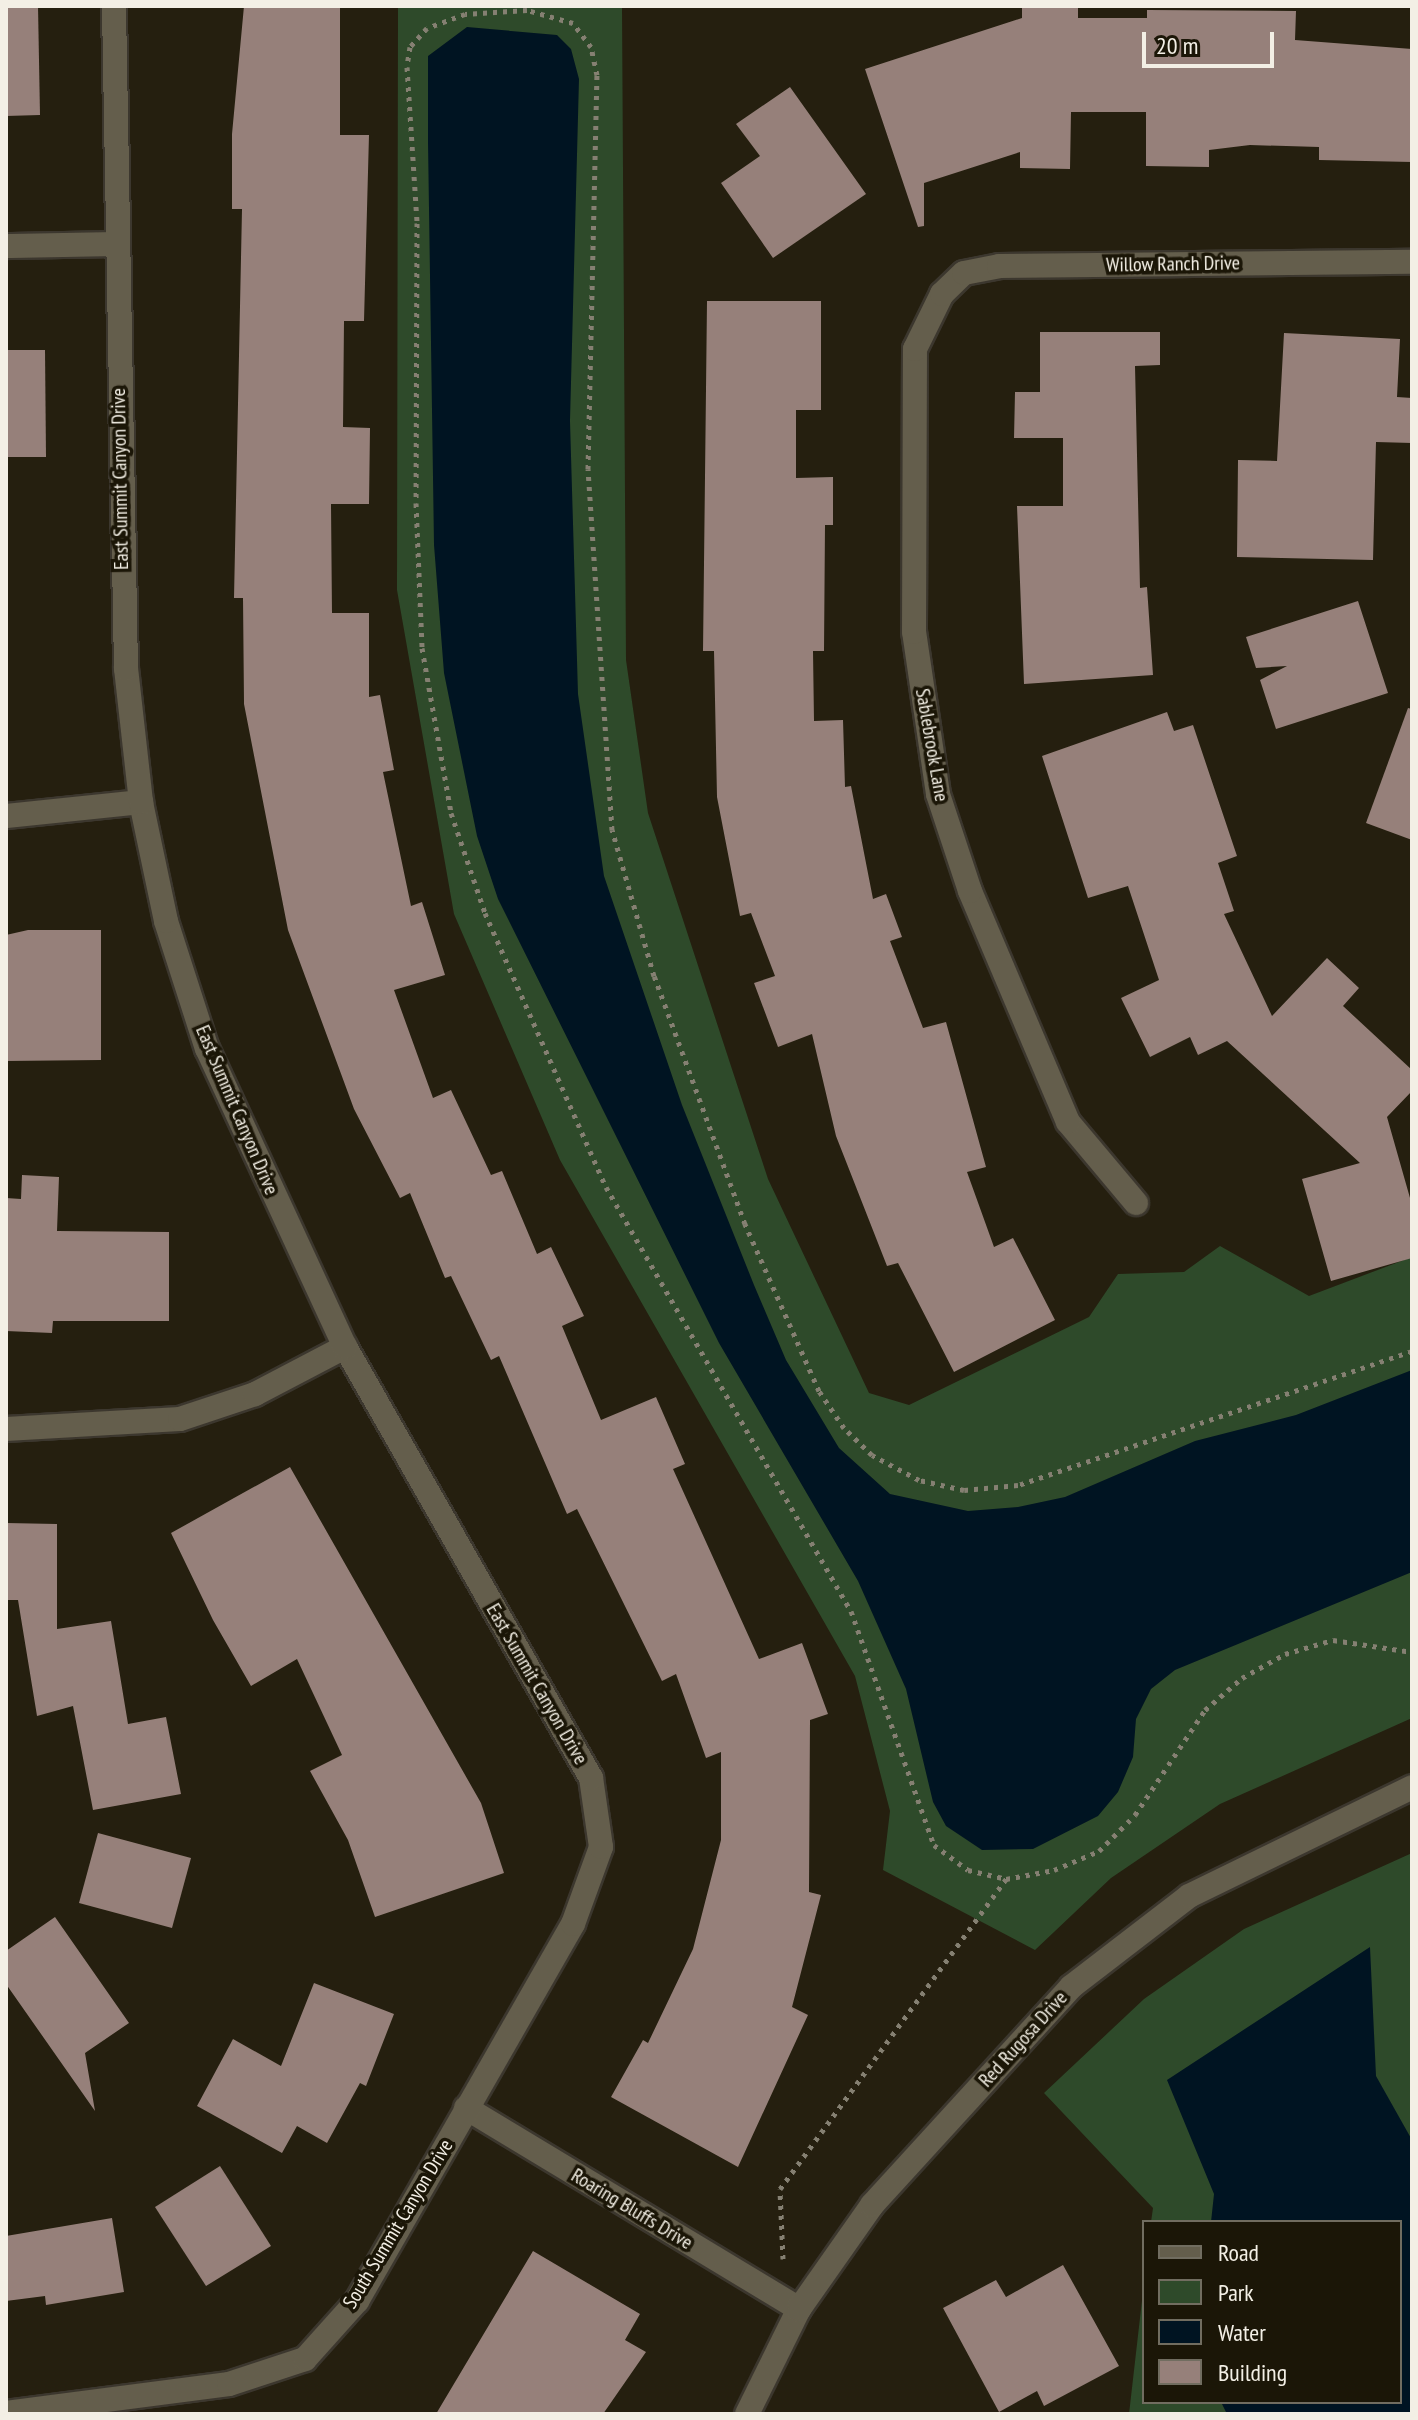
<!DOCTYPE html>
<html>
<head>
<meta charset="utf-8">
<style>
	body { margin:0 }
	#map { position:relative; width:1418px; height:2420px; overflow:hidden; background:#251f0f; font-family:"PT Sans Narrow",sans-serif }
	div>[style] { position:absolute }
	.green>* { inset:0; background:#2e4a2a }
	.water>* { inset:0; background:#001422 }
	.building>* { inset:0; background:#96807a }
	.path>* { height:5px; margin-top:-2.5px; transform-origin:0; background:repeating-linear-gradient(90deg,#858072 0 4px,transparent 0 10px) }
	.roads { filter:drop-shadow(2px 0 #3c372e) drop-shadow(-2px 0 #3c372e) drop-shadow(0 2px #3c372e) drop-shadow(0 -2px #3c372e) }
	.minor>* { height:24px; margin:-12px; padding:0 12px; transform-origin:12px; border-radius:12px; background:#645e4c }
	span { translate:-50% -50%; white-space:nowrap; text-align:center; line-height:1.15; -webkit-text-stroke:7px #1b1607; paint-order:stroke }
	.street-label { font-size:20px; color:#f3efe5 }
	.frame { position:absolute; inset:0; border:8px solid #f3efe5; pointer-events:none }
	.legend { position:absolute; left:1142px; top:2220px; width:260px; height:184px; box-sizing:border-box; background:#1b1607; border:2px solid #716d60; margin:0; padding:10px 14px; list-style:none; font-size:24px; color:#f3efe5 }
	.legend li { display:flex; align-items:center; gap:16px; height:40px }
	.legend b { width:40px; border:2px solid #716d60 }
	.scale { position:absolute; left:1142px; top:32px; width:132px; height:36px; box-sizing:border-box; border:4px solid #f3efe5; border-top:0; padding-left:10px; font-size:24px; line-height:28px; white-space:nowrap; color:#f3efe5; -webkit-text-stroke:6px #1b1607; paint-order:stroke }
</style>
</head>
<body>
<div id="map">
	<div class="green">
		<div style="clip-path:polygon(398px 6px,622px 6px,626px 660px,648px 813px,768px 1179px,869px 1393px,909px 1405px,1089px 1317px,1118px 1274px,1184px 1272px,1220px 1246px,1309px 1296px,1412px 1257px,1412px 1718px,1220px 1804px,1111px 1878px,1035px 1950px,883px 1870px,890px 1811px,855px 1676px,560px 1160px,454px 914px,397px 590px)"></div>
		<div style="clip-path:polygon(1412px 1853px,1412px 2414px,1129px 2414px,1144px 2283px,1144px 2402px,1400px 2402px,1400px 2222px,1151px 2222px,1153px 2208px,1044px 2093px,1144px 1999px,1244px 1929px)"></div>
	</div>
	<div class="water">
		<div style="clip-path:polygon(467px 27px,557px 35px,571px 49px,579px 79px,570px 421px,578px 694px,604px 876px,682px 1105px,754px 1285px,786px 1360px,839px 1448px,890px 1494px,968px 1511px,1018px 1507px,1065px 1497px,1195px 1441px,1296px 1415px,1412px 1370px,1412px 1572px,1175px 1670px,1151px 1689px,1136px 1719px,1133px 1757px,1118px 1792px,1098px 1816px,1033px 1849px,982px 1850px,946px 1826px,933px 1802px,906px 1689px,858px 1581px,719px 1343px,498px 899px,477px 836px,444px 673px,434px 545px,428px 142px,428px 56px)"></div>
		<div style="clip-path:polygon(1370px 1947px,1376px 2076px,1412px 2140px,1412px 2414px,1227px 2414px,1221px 2402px,1400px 2402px,1400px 2222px,1211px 2222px,1214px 2194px,1167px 2080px)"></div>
	</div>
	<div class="building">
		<div style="clip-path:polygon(6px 6px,38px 6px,40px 115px,6px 116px)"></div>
		<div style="clip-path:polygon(244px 6px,340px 6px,340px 135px,369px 135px,364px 321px,344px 321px,343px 427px,370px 428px,369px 504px,331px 504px,332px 613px,369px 613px,369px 697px,380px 695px,394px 770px,383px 772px,411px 906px,422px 902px,445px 975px,394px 990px,433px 1098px,451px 1090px,491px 1175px,502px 1171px,537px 1254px,551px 1247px,584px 1316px,562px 1326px,601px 1420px,656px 1397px,685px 1464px,673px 1469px,759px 1659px,802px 1643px,828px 1714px,810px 1720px,809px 1892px,821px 1895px,792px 2007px,808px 2015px,738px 2167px,611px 2097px,643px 2040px,648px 2043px,693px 1949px,721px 1840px,721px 1752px,706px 1758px,676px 1674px,662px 1681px,577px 1509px,567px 1514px,499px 1356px,491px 1360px,451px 1276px,445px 1278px,410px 1193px,400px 1198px,354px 1109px,288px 930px,244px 704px,243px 598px,234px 598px,242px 209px,232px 209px,232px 134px)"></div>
		<div style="clip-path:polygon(1022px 6px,1078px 6px,1078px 18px,1147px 18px,1147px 10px,1296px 11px,1295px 40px,1412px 49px,1412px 162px,1319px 160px,1319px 147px,1250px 145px,1209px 150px,1209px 167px,1146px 166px,1146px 112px,1071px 112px,1070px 169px,1020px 168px,1020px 152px,924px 183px,924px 226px,918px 227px,865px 69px,1022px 18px)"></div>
		<div style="clip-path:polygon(790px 87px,866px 194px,773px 258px,721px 183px,760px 156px,736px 124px)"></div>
		<div style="clip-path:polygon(707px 301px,821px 301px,821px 410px,796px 410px,796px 478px,833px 477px,833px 525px,825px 525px,824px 651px,813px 651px,814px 721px,843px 720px,845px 787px,851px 786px,873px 899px,886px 894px,902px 937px,890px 941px,923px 1028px,946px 1022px,986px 1167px,967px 1172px,994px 1247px,1013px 1238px,1055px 1320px,954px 1372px,898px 1263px,887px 1266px,836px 1136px,812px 1034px,778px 1047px,754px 983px,775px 976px,751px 913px,740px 916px,717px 797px,714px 651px,703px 651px)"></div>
		<div style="clip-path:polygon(1040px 332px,1160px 332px,1160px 365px,1135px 366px,1140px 588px,1147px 587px,1153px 675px,1024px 684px,1017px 506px,1063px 506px,1063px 438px,1014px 438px,1015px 392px,1040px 392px)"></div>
		<div style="clip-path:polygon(1284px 333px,1400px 339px,1397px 397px,1412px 398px,1412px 443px,1376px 442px,1373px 560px,1237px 557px,1238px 460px,1277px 461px)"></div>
		<div style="clip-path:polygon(6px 350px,45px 350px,46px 457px,6px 457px)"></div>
		<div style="clip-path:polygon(1358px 601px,1388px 693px,1276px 729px,1260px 680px,1287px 666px,1256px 668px,1246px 637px)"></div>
		<div style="clip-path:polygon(1408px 708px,1412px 709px,1412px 840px,1366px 823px)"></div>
		<div style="clip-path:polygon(1167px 712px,1174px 731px,1193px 725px,1237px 856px,1218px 863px,1234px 911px,1224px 914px,1272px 1016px,1327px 958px,1359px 988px,1343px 1006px,1412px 1070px,1412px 1091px,1387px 1117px,1412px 1205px,1412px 1258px,1331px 1281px,1302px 1179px,1360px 1163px,1227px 1041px,1198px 1055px,1190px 1037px,1150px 1057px,1121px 998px,1159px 980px,1128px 886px,1088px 898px,1042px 756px)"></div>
		<div style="clip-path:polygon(28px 930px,101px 930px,101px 1060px,6px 1061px,6px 935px)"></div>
		<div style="clip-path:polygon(22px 1175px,59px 1177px,57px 1231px,169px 1232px,169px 1321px,53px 1321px,52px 1333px,6px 1331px,6px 1198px,21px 1199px)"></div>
		<div style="clip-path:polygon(290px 1467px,481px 1803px,504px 1873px,375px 1917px,348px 1840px,310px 1771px,342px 1755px,297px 1659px,251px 1686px,213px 1620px,171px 1533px)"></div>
		<div style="clip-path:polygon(6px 1523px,57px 1524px,57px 1629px,111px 1621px,128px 1724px,166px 1717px,181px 1794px,93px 1810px,73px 1706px,37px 1716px,18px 1600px,6px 1600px)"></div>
		<div style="clip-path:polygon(98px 1833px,191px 1858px,172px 1928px,79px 1903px)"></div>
		<div style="clip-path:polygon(55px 1917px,129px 2023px,85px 2053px,95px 2111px,6px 1984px,6px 1951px)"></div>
		<div style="clip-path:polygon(314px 1983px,394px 2014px,366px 2086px,360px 2083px,327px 2143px,297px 2126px,282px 2153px,197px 2106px,233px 2039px,281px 2066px)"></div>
		<div style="clip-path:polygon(220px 2166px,271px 2246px,206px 2286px,155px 2207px)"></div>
		<div style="clip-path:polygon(112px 2218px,124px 2292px,46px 2305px,45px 2296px,6px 2301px,6px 2236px)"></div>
		<div style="clip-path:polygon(533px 2251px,640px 2314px,625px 2340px,646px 2352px,603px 2414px,436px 2414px)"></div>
		<div style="clip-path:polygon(1063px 2265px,1119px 2366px,1044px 2406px,1037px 2391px,999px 2412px,943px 2308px,996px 2280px,1006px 2297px)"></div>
	</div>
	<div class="path">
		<div style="left:1412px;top:1351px;width:416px;rotate:161.2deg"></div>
		<div style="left:1018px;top:1485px;width:54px;rotate:174.7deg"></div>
		<div style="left:964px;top:1490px;width:46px;rotate:-167.5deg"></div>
		<div style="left:919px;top:1480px;width:53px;rotate:-152deg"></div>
		<div style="left:872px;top:1455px;width:39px;rotate:-136deg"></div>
		<div style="left:844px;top:1428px;width:45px;rotate:-124deg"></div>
		<div style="left:819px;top:1391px;width:183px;rotate:-113.9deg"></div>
		<div style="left:745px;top:1224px;width:264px;rotate:-110.1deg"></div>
		<div style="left:654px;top:976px;width:152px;rotate:-106deg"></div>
		<div style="left:612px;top:830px;width:362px;rotate:-93.8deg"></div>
		<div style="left:588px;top:469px;width:394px;rotate:-88.7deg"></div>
		<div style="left:597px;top:75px;width:29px;rotate:-102deg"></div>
		<div style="left:591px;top:47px;width:30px;rotate:-127deg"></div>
		<div style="left:573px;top:23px;width:48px;rotate:-164.2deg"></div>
		<div style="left:527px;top:10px;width:62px;rotate:176.3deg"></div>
		<div style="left:465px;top:14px;width:40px;rotate:159.8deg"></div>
		<div style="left:427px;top:28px;width:25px;rotate:132deg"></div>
		<div style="left:410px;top:47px;width:20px;rotate:99deg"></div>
		<div style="left:407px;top:67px;width:156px;rotate:86.3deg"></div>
		<div style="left:417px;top:223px;width:280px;rotate:90.2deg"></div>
		<div style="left:416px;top:503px;width:145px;rotate:87.6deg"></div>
		<div style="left:422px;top:648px;width:168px;rotate:80deg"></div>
		<div style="left:451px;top:813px;width:106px;rotate:71.2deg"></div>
		<div style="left:485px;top:913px;width:300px;rotate:66.2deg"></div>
		<div style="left:606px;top:1187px;width:490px;rotate:60deg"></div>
		<div style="left:851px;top:1611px;width:248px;rotate:70.5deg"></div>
		<div style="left:934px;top:1845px;width:42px;rotate:36.3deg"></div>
		<div style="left:968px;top:1870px;width:39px;rotate:13deg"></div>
		<div style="left:1006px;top:1879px;width:49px;rotate:-10.6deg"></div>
		<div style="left:1054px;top:1870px;width:49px;rotate:-22.9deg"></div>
		<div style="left:1099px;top:1851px;width:51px;rotate:-45deg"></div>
		<div style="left:1135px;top:1815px;width:126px;rotate:-56.3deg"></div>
		<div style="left:1205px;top:1710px;width:49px;rotate:-40.9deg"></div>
		<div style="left:1242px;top:1678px;width:49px;rotate:-29.2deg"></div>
		<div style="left:1285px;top:1654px;width:50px;rotate:-16.3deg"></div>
		<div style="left:1333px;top:1640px;width:80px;rotate:8.6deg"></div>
		<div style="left:783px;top:2259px;width:70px;rotate:-92.5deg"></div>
		<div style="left:780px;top:2189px;width:384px;rotate:-53.9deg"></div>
	</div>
	<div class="roads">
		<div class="minor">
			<div style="left:6px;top:246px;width:111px;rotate:-1deg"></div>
			<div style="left:6px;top:816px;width:136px;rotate:-5.9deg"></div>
			<div style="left:1136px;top:1203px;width:106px;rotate:-130deg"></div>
			<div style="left:1068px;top:1122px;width:251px;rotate:-113deg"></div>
			<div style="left:970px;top:891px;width:102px;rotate:-108.3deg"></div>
			<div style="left:938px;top:794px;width:164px;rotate:-98.4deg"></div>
			<div style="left:914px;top:632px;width:283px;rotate:-89.8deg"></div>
			<div style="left:915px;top:349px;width:61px;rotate:-63.9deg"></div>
			<div style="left:942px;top:294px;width:30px;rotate:-44deg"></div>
			<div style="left:964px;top:273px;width:36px;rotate:-11deg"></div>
			<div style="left:999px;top:266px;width:413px;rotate:-0.6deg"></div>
			<div style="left:6px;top:1429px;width:174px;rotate:-3.3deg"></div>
			<div style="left:180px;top:1419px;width:79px;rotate:-18.4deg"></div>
			<div style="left:255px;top:1394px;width:102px;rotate:-27.6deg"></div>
			<div style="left:466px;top:2108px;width:389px;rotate:31.1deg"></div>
			<div style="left:6px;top:2413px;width:225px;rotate:-7.4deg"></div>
			<div style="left:229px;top:2384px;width:80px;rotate:-18.2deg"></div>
			<div style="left:305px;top:2359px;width:78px;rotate:-48.1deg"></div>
			<div style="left:357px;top:2301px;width:434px;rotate:-60.2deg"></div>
			<div style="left:573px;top:1924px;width:82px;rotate:-70deg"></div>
			<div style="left:601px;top:1847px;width:70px;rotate:-98.2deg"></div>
			<div style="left:591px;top:1778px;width:496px;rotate:-119.7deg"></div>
			<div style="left:345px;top:1347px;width:328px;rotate:-114.8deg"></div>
			<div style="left:207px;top:1049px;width:134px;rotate:-107.8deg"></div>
			<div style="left:166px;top:921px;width:122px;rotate:-101.9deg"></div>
			<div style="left:141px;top:802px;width:134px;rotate:-96.4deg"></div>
			<div style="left:126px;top:669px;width:663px;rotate:-91.04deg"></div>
			<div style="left:747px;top:2414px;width:117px;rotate:-63.7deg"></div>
			<div style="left:799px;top:2309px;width:127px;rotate:-54.9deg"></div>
			<div style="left:872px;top:2205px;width:295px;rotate:-47.6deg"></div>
			<div style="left:1071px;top:1987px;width:149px;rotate:-37.6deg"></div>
			<div style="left:1189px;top:1896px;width:248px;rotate:-26deg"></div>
		</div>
	</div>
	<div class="street-label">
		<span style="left:1173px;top:264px;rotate:-1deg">Willow Ranch Drive</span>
		<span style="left:120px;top:479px;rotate:-91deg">East Summit Canyon Drive</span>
		<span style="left:932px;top:745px;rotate:80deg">Sablebrook Lane</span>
		<span style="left:237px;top:1110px;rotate:67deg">East Summit Canyon Drive</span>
		<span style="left:537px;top:1684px;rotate:60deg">East Summit Canyon Drive</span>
		<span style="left:1023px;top:2039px;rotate:-48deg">Red Rugosa Drive</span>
		<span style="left:632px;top:2209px;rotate:31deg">Roaring Bluffs Drive</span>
		<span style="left:398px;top:2224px;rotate:-59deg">South Summit Canyon Drive</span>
	</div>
	<div class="frame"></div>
	<ul class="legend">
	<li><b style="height:10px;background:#645e4c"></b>Road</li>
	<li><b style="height:22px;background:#2e4a2a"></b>Park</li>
	<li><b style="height:22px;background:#001422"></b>Water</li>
	<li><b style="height:22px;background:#96807a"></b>Building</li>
	</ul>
	<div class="scale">20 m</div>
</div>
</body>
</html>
